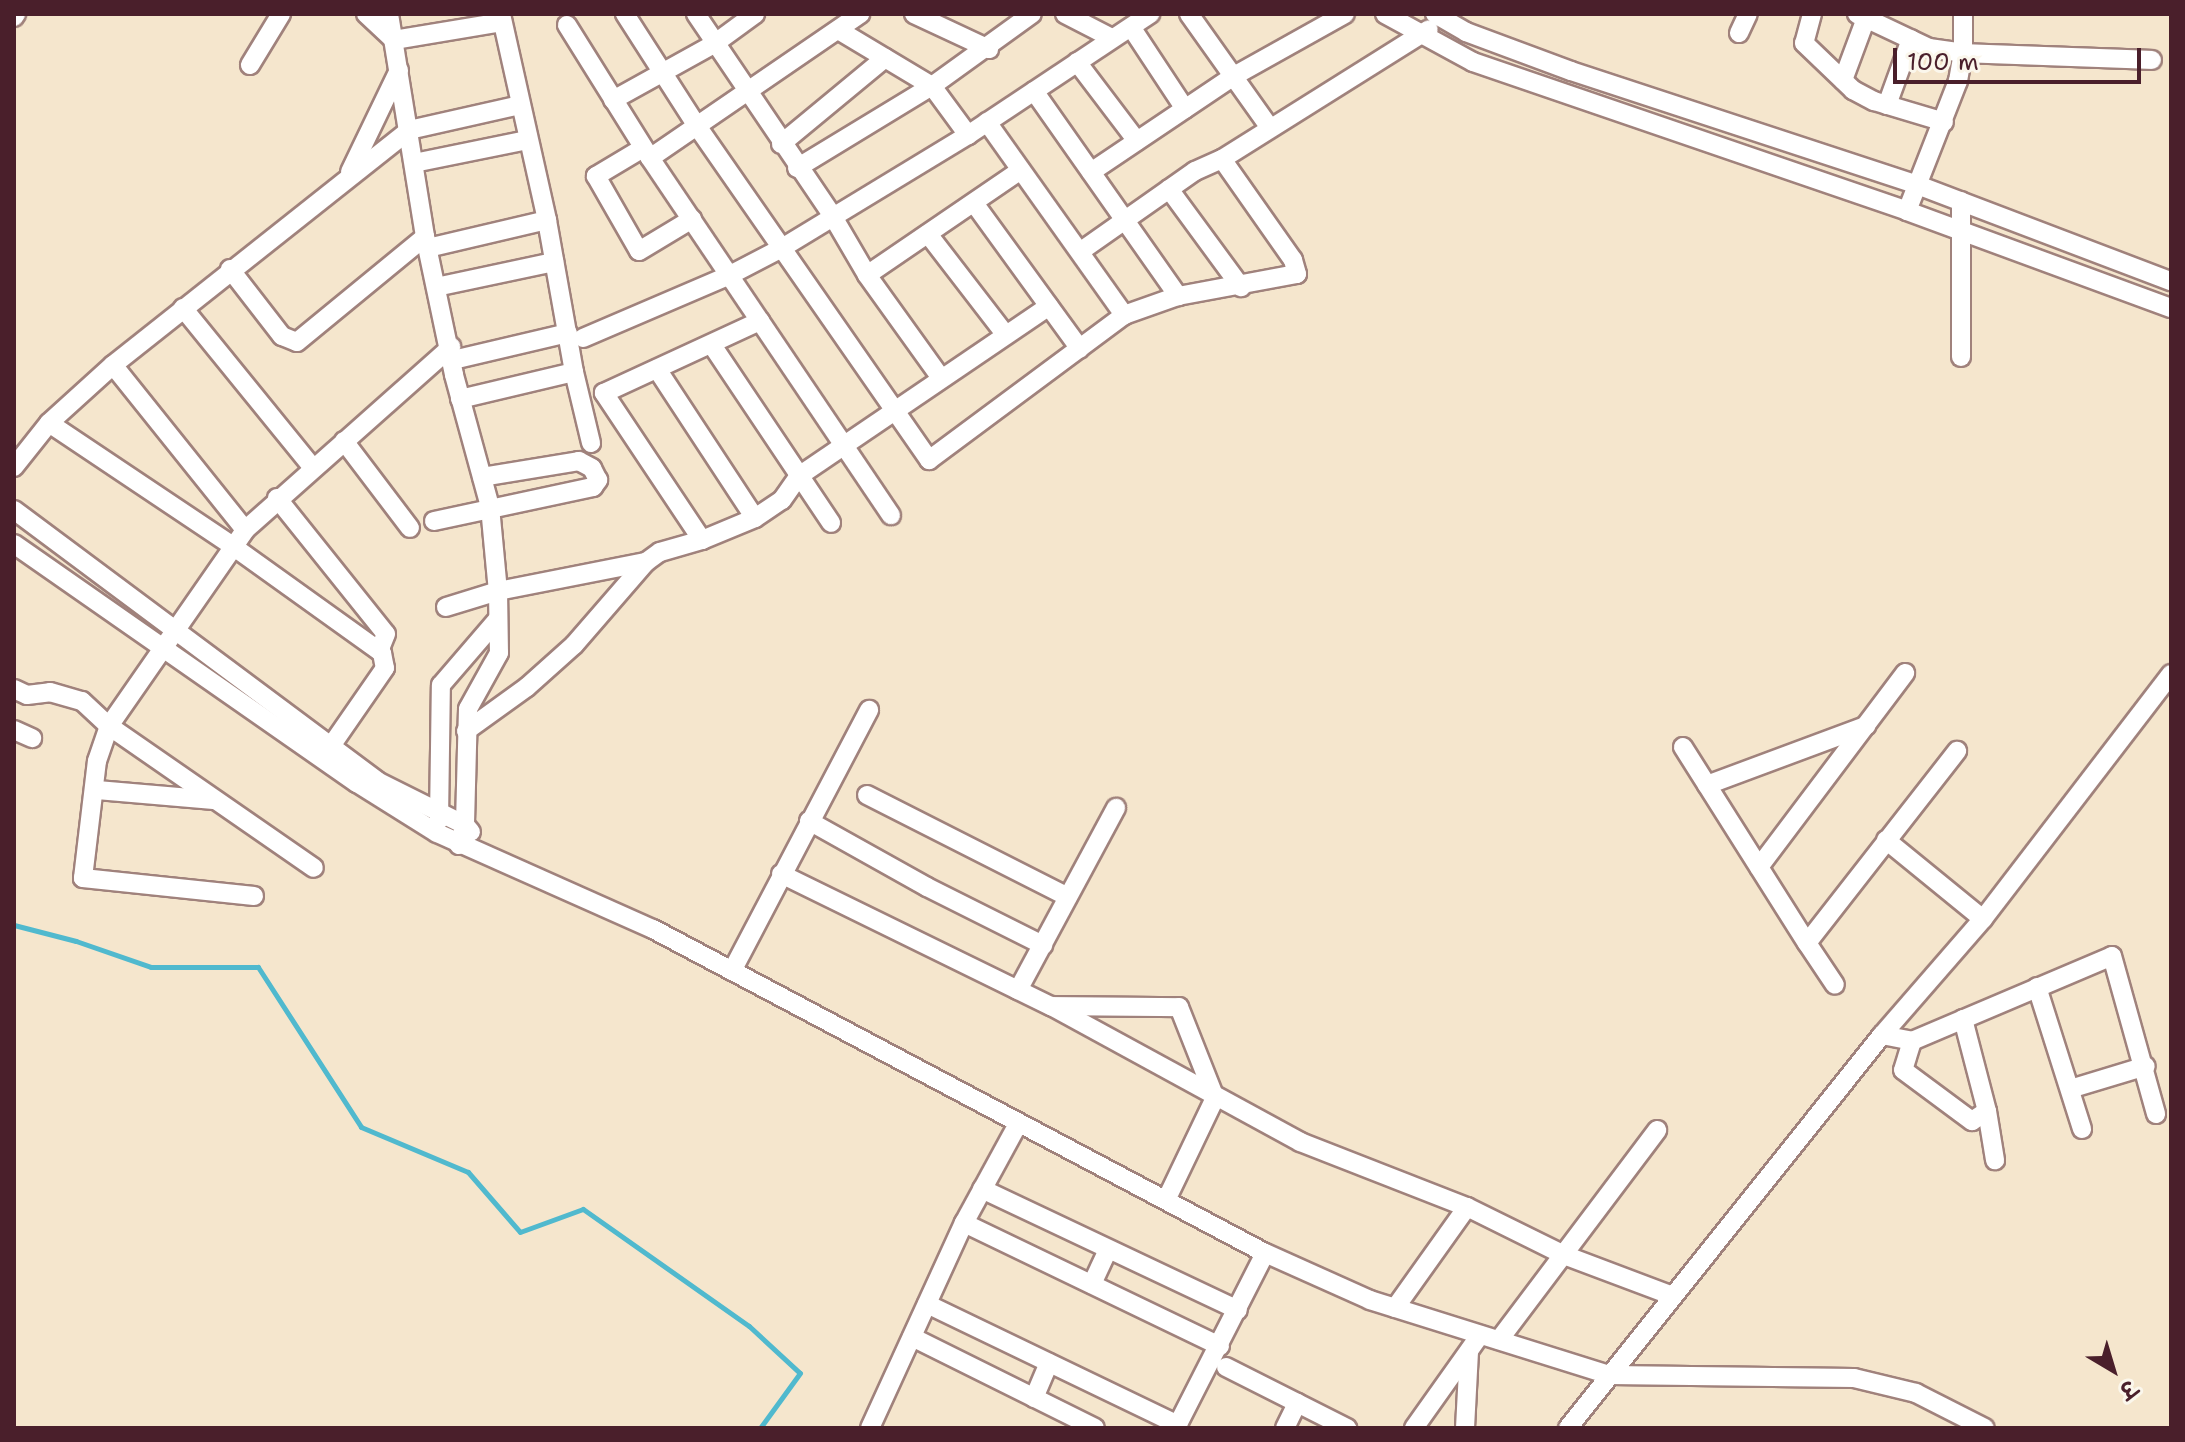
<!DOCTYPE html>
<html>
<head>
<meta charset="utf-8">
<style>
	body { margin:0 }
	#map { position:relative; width:2185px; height:1442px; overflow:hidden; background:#f5e6cd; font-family:"Shantell Sans","Playpen Sans Deva",sans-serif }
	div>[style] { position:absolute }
	.stream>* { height:5px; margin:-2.5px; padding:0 2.5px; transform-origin:2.5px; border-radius:2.5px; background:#50b9ce }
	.roads { filter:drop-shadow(2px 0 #a0827c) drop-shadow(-2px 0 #a0827c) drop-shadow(0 2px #a0827c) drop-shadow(0 -2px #a0827c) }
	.street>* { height:18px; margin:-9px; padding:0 9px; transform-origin:9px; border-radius:9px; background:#fff }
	span { translate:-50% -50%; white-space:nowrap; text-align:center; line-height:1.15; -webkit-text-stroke:6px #fbf7ec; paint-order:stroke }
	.frame { position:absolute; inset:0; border:16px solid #4a1f2b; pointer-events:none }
	.north { position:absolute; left:2073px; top:1330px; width:80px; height:80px; -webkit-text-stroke:6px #fbf7ec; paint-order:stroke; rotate:142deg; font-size:22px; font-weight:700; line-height:32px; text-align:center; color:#4a1f2b }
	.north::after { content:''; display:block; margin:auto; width:28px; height:36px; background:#4a1f2b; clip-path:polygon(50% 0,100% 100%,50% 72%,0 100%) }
	.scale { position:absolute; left:1893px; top:48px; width:248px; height:36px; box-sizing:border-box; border:4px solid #4a1f2b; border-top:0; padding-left:10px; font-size:24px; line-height:28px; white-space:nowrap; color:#4a1f2b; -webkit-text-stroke:6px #fbf7ec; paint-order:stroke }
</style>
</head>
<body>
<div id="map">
	<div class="stream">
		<div style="left:14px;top:925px;width:64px;rotate:14.5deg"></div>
		<div style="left:76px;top:941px;width:79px;rotate:19.1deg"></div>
		<div style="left:151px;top:967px;width:107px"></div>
		<div style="left:258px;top:967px;width:190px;rotate:57.2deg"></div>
		<div style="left:361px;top:1127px;width:116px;rotate:22.8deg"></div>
		<div style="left:468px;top:1172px;width:79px;rotate:49.1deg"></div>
		<div style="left:520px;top:1232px;width:67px;rotate:-20.1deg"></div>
		<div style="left:583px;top:1209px;width:203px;rotate:35.2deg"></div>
		<div style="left:749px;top:1326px;width:69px;rotate:42.7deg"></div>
		<div style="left:800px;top:1373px;width:68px;rotate:126deg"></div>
	</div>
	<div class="roads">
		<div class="street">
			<div style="left:366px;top:14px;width:38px;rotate:43deg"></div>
			<div style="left:394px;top:40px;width:109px;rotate:-9.5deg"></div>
			<div style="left:389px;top:14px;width:226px;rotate:80.8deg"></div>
			<div style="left:425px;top:237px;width:141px;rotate:78.1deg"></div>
			<div style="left:454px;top:375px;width:137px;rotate:74.7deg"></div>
			<div style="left:490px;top:507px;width:84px;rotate:84.6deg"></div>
			<div style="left:498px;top:591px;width:62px;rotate:89.1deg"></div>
			<div style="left:499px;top:653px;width:64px;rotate:119deg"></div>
			<div style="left:468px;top:709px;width:116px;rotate:91.5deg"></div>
			<div style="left:465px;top:825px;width:21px;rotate:107deg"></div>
			<div style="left:625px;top:14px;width:133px;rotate:57.3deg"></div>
			<div style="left:697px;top:126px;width:407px;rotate:55.2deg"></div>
			<div style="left:929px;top:460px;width:243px;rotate:-36.6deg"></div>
			<div style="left:1124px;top:315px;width:57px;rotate:-19.4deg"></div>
			<div style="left:1178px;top:296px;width:121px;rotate:-10.5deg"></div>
			<div style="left:1297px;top:274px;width:15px;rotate:-106deg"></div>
			<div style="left:1293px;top:260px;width:123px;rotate:-125.1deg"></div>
			<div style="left:696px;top:14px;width:243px;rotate:55.9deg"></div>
			<div style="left:832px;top:215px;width:69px;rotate:59.7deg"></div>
			<div style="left:867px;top:275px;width:127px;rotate:54.3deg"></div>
			<div style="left:914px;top:14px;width:83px;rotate:25deg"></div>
			<div style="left:1065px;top:14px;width:53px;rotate:27.1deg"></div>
			<div style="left:1189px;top:14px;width:140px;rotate:54.6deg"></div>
			<div style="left:1385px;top:14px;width:100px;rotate:28.6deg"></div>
			<div style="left:1473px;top:62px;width:459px;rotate:18.9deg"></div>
			<div style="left:1907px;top:211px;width:281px;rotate:20.2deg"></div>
			<div style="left:1435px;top:14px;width:36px;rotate:30deg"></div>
			<div style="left:1466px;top:32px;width:112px;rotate:20.4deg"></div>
			<div style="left:1571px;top:71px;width:362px;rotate:18.2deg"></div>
			<div style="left:1915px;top:184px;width:274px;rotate:20.8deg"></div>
			<div style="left:1812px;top:14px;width:30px;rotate:105deg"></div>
			<div style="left:1804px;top:43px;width:68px;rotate:43.8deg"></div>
			<div style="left:1853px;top:90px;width:24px;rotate:28deg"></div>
			<div style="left:1874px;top:101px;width:73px;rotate:16.7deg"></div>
			<div style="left:1857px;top:14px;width:80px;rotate:25.3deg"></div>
			<div style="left:1929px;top:48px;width:34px;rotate:8deg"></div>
			<div style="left:1963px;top:53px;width:189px;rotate:2.1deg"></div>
			<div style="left:14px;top:17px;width:4px;rotate:-56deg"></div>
			<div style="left:567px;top:25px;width:157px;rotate:58deg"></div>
			<div style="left:650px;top:158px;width:431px;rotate:56deg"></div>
			<div style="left:1131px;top:27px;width:98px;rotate:56.6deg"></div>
			<div style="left:840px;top:31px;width:107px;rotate:30.9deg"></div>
			<div style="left:932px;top:86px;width:61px;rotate:53.7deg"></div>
			<div style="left:1739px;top:33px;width:21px;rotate:-65deg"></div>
			<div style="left:1077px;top:62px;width:99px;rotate:52.8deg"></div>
			<div style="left:250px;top:65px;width:60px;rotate:-58.7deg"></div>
			<div style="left:1843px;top:80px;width:66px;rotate:-69.6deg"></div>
			<div style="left:1034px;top:91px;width:251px;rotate:54.9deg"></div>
			<div style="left:613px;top:100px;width:115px;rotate:-29deg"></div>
			<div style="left:714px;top:44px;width:51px;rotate:-36.2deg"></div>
			<div style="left:1887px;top:105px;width:70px;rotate:-70deg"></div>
			<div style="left:987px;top:122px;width:237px;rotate:54.6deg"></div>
			<div style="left:781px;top:144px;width:135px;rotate:-39.6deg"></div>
			<div style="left:643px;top:148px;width:55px;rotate:149.2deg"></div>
			<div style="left:596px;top:176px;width:86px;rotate:60.2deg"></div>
			<div style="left:639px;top:251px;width:62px;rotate:-31.1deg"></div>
			<div style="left:650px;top:158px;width:255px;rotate:-34.4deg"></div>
			<div style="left:414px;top:163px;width:115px;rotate:-11.5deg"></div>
			<div style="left:797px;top:168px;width:158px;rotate:-31.3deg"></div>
			<div style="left:932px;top:86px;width:123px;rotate:-35.8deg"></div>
			<div style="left:350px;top:172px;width:113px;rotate:-64.3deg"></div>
			<div style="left:1091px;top:172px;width:172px;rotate:-33.9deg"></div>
			<div style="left:1234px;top:76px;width:127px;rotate:-29.2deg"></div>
			<div style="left:1169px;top:189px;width:122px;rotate:53.7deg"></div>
			<div style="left:1961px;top:201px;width:156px;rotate:90deg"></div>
			<div style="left:974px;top:203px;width:180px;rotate:54deg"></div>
			<div style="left:1907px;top:211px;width:140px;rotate:-68.6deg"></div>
			<div style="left:1958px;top:81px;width:28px;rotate:-80deg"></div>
			<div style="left:1963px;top:53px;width:39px;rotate:-90deg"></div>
			<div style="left:928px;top:234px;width:126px;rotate:52.4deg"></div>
			<div style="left:428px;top:248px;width:122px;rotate:-13.2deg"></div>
			<div style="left:1081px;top:251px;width:139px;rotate:-35.1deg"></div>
			<div style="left:1195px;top:171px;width:30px;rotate:-24deg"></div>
			<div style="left:1222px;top:159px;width:244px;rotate:-32.1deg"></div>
			<div style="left:230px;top:269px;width:85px;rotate:52.2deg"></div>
			<div style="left:282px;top:336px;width:16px;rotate:22deg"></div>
			<div style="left:297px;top:342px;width:166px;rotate:-39.4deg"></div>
			<div style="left:867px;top:275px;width:186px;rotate:-34.3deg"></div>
			<div style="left:436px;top:287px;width:121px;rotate:-12deg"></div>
			<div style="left:183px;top:308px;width:206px;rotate:50.9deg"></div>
			<div style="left:583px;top:338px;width:160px;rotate:-23.2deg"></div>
			<div style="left:730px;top:275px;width:59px;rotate:-27.4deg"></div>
			<div style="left:782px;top:248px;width:218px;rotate:-31.3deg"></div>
			<div style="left:968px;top:135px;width:219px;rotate:-33.6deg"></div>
			<div style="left:712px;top:345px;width:214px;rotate:56.2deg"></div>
			<div style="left:453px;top:360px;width:118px;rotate:-13.2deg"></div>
			<div style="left:113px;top:365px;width:211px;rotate:51.3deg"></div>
			<div style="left:657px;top:369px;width:178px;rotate:56.7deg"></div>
			<div style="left:574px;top:372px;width:73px;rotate:76.5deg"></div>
			<div style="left:460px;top:399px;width:117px;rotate:-13.3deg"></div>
			<div style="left:574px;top:372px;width:154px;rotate:-100.1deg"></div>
			<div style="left:547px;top:220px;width:211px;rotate:-102.6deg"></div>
			<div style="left:49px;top:423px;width:223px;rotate:33.8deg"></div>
			<div style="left:234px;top:547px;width:182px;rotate:35.6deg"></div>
			<div style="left:382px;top:653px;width:15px;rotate:79deg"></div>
			<div style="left:385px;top:668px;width:95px;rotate:124.7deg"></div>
			<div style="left:344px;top:441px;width:109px;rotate:52.8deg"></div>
			<div style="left:14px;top:467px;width:56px;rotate:-51.5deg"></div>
			<div style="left:49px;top:423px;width:86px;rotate:-42.2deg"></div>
			<div style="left:113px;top:365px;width:378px;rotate:-38.4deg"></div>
			<div style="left:409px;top:130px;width:114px;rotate:-12.7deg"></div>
			<div style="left:277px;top:498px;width:174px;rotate:51.3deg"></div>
			<div style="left:386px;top:634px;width:18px;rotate:112deg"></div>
			<div style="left:14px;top:510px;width:453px;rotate:36.7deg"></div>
			<div style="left:377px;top:781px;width:98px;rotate:26.6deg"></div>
			<div style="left:465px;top:825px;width:9px;rotate:49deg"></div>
			<div style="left:434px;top:521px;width:163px;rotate:-12.1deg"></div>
			<div style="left:593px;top:487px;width:9px;rotate:-54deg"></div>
			<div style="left:598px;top:480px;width:13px;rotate:-117deg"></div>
			<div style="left:592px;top:468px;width:15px;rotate:-152deg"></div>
			<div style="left:579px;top:461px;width:98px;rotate:170.6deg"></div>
			<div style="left:702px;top:540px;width:177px;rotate:-123.7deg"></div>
			<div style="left:604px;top:393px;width:172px;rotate:-24.8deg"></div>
			<div style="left:14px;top:544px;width:418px;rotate:34.9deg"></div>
			<div style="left:357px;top:783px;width:94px;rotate:32deg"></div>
			<div style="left:437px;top:833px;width:236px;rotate:24deg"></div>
			<div style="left:653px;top:929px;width:692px;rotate:27.9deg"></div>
			<div style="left:1265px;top:1253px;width:115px;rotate:24.1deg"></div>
			<div style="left:1370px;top:1300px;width:251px;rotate:17.4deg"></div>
			<div style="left:1610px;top:1375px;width:244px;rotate:0.7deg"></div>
			<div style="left:1854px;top:1378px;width:64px;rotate:13.6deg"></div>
			<div style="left:1916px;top:1393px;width:77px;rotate:26.9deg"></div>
			<div style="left:446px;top:607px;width:54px;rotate:-17.1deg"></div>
			<div style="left:498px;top:591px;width:151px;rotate:-11.1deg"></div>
			<div style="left:14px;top:689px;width:14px;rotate:25deg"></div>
			<div style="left:27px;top:695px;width:23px;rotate:-7deg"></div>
			<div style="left:50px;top:692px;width:33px;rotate:16deg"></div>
			<div style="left:82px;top:701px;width:37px;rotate:43deg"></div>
			<div style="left:109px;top:726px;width:249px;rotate:34.7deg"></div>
			<div style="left:14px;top:730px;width:20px;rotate:24deg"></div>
			<div style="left:466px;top:731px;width:75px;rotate:-35.8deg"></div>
			<div style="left:527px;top:687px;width:63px;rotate:-41.8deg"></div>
			<div style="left:574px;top:645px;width:110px;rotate:-49.1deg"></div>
			<div style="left:646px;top:562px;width:17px;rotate:-36deg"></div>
			<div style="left:660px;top:552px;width:44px;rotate:-15.9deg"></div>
			<div style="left:702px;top:540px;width:57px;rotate:-22.5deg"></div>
			<div style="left:755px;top:518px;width:32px;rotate:-34deg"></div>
			<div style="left:782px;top:500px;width:29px;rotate:-55deg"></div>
			<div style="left:799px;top:476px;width:302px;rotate:-34.2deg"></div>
			<div style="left:1683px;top:747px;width:232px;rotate:57.7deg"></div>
			<div style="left:1807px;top:943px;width:244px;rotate:-52deg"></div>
			<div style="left:1707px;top:785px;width:170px;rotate:-20.4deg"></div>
			<div style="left:97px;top:790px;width:117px;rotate:4.9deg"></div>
			<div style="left:867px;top:795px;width:225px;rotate:26.9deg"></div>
			<div style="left:439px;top:820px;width:135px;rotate:-89.2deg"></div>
			<div style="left:441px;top:685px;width:86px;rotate:-49.3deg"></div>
			<div style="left:809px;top:821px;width:135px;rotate:29.2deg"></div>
			<div style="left:927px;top:887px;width:130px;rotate:26.6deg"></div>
			<div style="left:1886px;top:840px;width:125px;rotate:39.2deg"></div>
			<div style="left:1759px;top:867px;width:243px;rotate:-53deg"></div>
			<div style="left:781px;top:874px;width:301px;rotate:26.1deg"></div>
			<div style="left:1051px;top:1006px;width:284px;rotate:28.6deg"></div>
			<div style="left:1300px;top:1142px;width:179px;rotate:21.3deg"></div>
			<div style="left:1467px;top:1207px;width:108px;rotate:26.3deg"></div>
			<div style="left:1564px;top:1255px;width:116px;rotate:20.6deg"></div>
			<div style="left:254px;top:896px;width:172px;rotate:-174deg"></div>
			<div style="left:83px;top:878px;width:118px;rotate:-83.2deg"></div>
			<div style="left:97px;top:761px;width:37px;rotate:-71deg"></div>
			<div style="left:109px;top:726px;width:239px;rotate:-55.2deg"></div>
			<div style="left:245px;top:530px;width:276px;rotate:-41.6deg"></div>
			<div style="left:1807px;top:943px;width:50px;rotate:56.3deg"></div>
			<div style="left:732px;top:971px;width:295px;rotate:-62.3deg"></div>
			<div style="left:2037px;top:987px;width:149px;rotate:72.4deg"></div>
			<div style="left:1018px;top:990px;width:207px;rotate:-61.7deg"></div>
			<div style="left:1054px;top:1006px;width:125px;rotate:0.5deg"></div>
			<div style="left:1179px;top:1007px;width:98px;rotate:68.4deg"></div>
			<div style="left:1215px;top:1098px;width:111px;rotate:115.6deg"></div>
			<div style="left:1963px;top:1019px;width:95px;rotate:75.4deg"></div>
			<div style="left:1987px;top:1111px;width:50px;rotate:80.7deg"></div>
			<div style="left:1882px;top:1035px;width:31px;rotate:11deg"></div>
			<div style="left:1912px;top:1041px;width:217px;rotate:-23deg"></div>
			<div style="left:2112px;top:956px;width:164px;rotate:74.4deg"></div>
			<div style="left:1912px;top:1041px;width:30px;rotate:107deg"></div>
			<div style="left:1903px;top:1070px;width:86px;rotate:36.5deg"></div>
			<div style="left:1972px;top:1121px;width:18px;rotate:-34deg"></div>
			<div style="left:2070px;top:1089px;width:79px;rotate:-16.8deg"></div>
			<div style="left:982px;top:1189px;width:283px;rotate:25.3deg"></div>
			<div style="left:964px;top:1223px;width:284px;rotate:25.7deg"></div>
			<div style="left:1092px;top:1284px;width:38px;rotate:-65deg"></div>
			<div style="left:927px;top:1304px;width:279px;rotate:25.7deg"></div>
			<div style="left:1395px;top:1308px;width:124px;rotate:-54.5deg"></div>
			<div style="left:912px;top:1337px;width:204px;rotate:26.4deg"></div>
			<div style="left:1499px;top:1340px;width:263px;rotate:-53deg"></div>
			<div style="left:1226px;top:1367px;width:136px;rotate:26.8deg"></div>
			<div style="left:1034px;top:1398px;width:38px;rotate:-67deg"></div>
			<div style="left:870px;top:1428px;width:226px;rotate:-65.4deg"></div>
			<div style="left:964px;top:1223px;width:113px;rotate:-61.4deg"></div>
			<div style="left:1176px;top:1428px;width:196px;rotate:-63deg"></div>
			<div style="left:1285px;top:1428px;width:28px;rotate:-64deg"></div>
			<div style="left:1414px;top:1428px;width:114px;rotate:-54.6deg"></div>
			<div style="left:1465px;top:1428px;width:77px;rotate:-87deg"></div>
			<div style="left:1568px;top:1428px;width:503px;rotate:-51.38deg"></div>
			<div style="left:1882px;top:1035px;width:154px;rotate:-49deg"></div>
			<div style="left:1983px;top:919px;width:309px;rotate:-52.5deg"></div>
		</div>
	</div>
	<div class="frame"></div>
	<div class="north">उ</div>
	<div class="scale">100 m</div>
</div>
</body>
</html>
